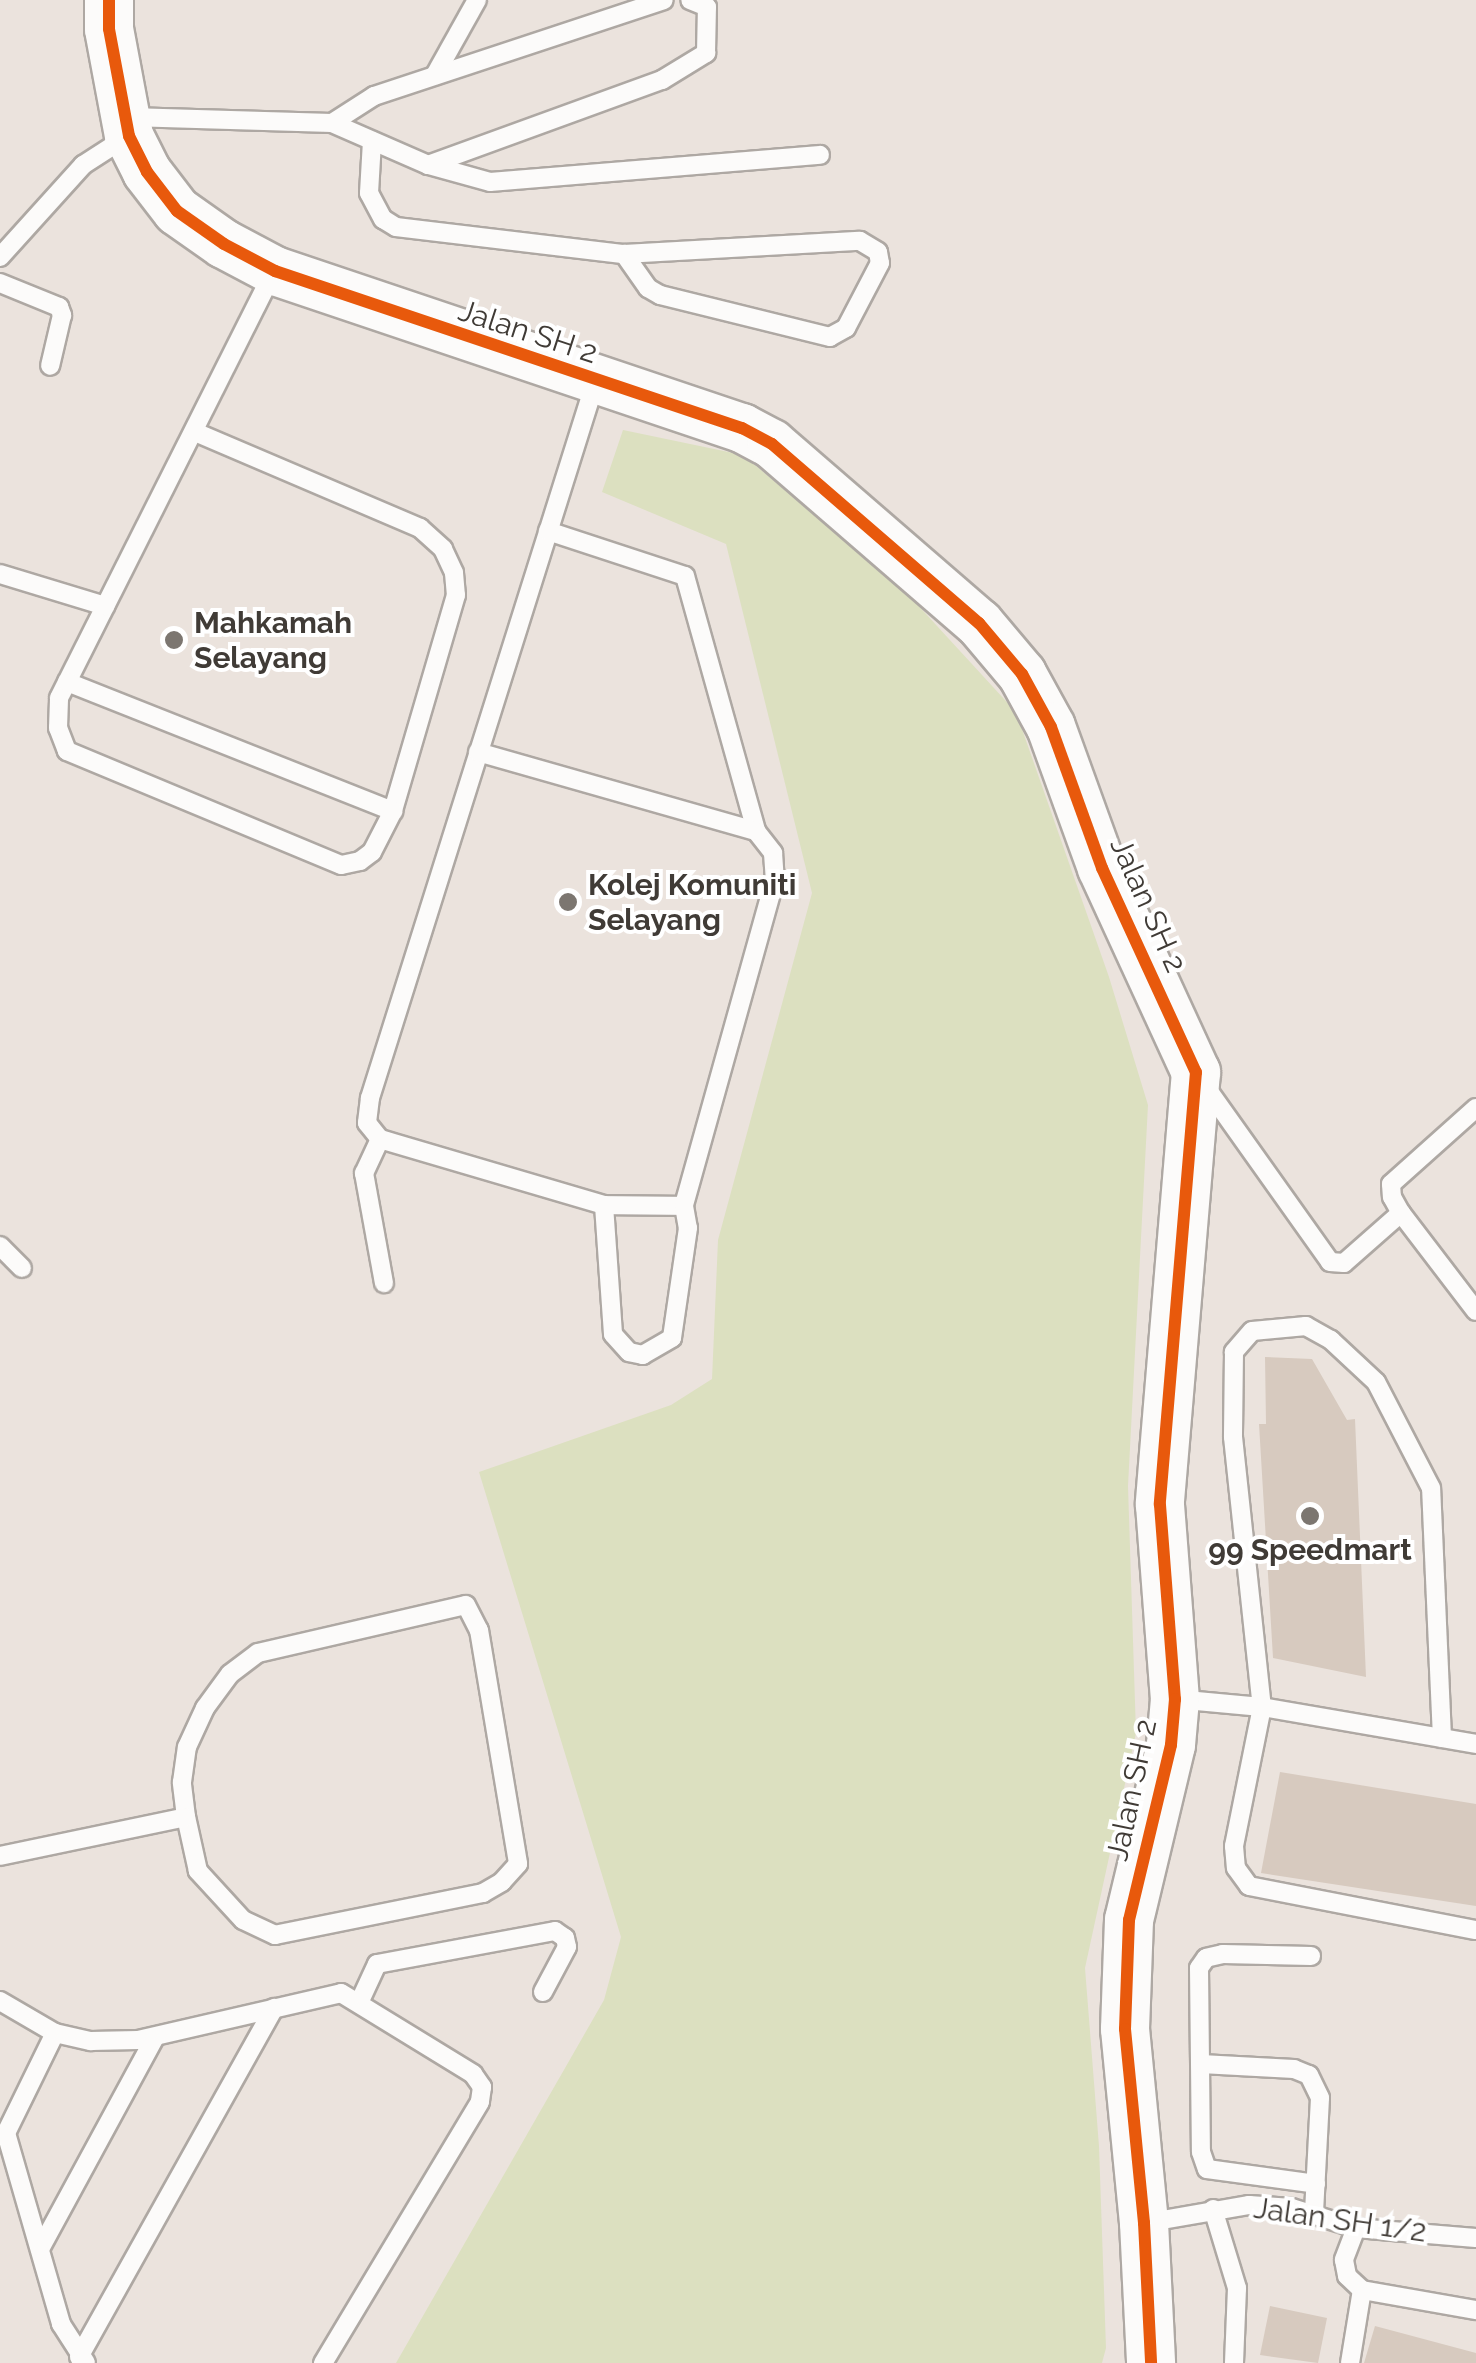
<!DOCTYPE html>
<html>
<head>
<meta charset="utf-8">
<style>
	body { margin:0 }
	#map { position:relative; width:1476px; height:2363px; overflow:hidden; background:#ebe3dd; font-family:Raleway,sans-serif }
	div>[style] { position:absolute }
	.green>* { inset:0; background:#dce0c0 }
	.building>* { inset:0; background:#d7cabf }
	.roads { filter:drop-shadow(2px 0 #aea8a3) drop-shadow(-2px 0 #aea8a3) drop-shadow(0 2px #aea8a3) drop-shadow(0 -2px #aea8a3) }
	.service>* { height:18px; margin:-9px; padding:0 9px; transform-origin:9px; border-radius:9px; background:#fcfbfa }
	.tertiary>* { height:48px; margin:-24px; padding:0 24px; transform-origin:24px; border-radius:24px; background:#fcfbfa }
	.cycleway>* { height:12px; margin:-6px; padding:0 6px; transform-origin:6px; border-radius:6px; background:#e8590c }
	.dots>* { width:28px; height:28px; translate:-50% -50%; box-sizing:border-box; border:5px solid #fff; border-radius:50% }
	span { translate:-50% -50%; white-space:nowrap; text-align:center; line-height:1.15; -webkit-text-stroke:8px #fff; paint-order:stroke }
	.street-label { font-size:30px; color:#403b36 }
	.poi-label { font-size:30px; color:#403b36; font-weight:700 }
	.left { translate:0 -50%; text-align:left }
</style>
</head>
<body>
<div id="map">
	<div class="green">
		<div style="clip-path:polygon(623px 430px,743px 455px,904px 590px,1016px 712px,1109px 977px,1148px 1105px,1128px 1486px,1136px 1733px,1085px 1968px,1099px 2146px,1106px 2348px,1102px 2363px,396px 2363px,604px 2000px,621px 1937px,479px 1472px,671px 1405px,712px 1379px,718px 1240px,812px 893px,726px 544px,602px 492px)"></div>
	</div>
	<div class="building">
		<div style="clip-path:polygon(1265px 1357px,1312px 1359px,1347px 1420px,1355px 1419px,1366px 1677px,1273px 1658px,1259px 1424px,1266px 1424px)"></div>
		<div style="clip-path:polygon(1280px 1772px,1476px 1804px,1476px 1906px,1261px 1873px)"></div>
		<div style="clip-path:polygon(1270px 2306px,1327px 2318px,1318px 2363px,1260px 2355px)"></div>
		<div style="clip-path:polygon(1375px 2326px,1476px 2353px,1476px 2363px,1364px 2363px)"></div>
	</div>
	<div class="roads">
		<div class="service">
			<div style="left:435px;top:75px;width:86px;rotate:-60.8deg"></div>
			<div style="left:129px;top:117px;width:203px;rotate:1.7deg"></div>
			<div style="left:332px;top:123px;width:105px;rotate:23.6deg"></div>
			<div style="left:428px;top:165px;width:249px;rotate:-20deg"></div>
			<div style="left:662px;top:80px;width:52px;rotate:-31.5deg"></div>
			<div style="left:706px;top:53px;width:46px;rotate:-88.8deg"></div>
			<div style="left:707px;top:7px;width:18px;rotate:-158deg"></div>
			<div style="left:332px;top:123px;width:50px;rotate:-32.7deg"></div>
			<div style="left:374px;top:96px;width:305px;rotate:-18.3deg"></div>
			<div style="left:372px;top:141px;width:52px;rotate:93.3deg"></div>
			<div style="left:369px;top:193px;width:30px;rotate:62deg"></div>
			<div style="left:383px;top:219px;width:15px;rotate:32deg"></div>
			<div style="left:396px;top:227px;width:230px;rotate:6.8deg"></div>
			<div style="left:624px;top:254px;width:236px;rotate:-3.2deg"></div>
			<div style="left:860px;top:241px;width:21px;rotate:31deg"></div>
			<div style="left:878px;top:252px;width:11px;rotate:80deg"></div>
			<div style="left:880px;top:263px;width:73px;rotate:117.6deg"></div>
			<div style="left:846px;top:328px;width:18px;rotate:151deg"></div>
			<div style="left:830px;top:337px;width:175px;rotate:-166.1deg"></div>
			<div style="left:660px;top:295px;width:14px;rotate:-150deg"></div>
			<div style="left:648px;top:288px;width:42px;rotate:-125.2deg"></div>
			<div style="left:429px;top:165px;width:63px;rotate:15.6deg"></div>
			<div style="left:490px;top:182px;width:331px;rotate:-4.7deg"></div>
			<div style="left:0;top:257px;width:124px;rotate:-47.9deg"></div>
			<div style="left:83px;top:165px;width:54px;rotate:-32.8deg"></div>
			<div style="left:0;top:283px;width:64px;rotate:22.1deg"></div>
			<div style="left:59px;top:307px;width:9px;rotate:69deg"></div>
			<div style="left:62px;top:315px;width:52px;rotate:103.2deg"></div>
			<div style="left:595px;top:383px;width:750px;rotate:107.47deg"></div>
			<div style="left:370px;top:1098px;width:25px;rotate:97deg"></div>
			<div style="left:367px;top:1123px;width:21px;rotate:51deg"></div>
			<div style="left:380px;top:1139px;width:234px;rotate:16.4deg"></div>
			<div style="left:604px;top:1205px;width:80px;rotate:0.7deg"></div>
			<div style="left:195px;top:432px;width:245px;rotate:23.1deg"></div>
			<div style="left:420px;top:528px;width:31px;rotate:42deg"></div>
			<div style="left:443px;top:549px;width:26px;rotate:65deg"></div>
			<div style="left:454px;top:573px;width:22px;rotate:85deg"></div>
			<div style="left:456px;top:595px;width:225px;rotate:106.3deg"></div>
			<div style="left:393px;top:811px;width:46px;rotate:117.1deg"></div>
			<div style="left:372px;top:852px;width:15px;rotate:143deg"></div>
			<div style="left:360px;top:861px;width:19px;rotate:168deg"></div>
			<div style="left:341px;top:865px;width:297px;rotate:-157.4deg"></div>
			<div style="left:67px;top:751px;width:25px;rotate:-111deg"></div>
			<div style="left:58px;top:728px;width:30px;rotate:-88deg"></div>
			<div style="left:59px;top:698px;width:478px;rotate:-63.3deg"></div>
			<div style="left:548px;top:531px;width:144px;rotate:18.2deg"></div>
			<div style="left:685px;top:576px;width:265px;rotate:74.4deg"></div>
			<div style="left:756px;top:831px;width:28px;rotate:52deg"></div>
			<div style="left:773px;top:853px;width:26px;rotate:86deg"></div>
			<div style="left:775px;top:879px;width:339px;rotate:105.6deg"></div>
			<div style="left:684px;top:1206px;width:22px;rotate:80deg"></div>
			<div style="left:688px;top:1228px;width:111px;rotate:98.3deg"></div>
			<div style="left:672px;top:1338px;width:34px;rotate:150deg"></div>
			<div style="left:643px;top:1355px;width:14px;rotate:-168deg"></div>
			<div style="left:629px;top:1352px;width:24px;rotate:-132deg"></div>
			<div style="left:613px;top:1334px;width:129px;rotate:-94deg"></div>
			<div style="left:0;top:574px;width:110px;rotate:16.9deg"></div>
			<div style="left:67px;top:682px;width:351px;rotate:21.6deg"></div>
			<div style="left:478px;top:752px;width:289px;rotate:15.9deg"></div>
			<div style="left:1203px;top:1083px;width:219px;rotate:54.6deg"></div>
			<div style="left:1330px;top:1262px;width:14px;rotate:4deg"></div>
			<div style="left:1344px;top:1263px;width:76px;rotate:-41.3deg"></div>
			<div style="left:1476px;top:1108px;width:114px;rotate:138.2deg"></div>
			<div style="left:1391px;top:1184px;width:13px;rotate:86deg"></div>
			<div style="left:1392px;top:1197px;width:18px;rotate:61deg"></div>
			<div style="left:1401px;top:1213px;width:123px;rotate:52.6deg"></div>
			<div style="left:380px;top:1139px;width:38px;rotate:115deg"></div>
			<div style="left:364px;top:1173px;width:112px;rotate:79.7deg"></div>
			<div style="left:0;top:1246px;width:31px;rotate:45deg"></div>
			<div style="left:466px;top:1605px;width:28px;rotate:63deg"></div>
			<div style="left:479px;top:1630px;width:237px;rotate:80.5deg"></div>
			<div style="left:518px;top:1864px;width:24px;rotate:132deg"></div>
			<div style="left:502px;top:1882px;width:22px;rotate:150deg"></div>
			<div style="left:483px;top:1893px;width:212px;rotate:168.6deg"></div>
			<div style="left:275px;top:1935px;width:35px;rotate:-155deg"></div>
			<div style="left:243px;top:1920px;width:67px;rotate:-132.6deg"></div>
			<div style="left:198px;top:1871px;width:55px;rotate:-102.5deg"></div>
			<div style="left:186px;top:1817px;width:35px;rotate:-97deg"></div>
			<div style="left:182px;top:1782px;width:35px;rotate:-82deg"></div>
			<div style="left:187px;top:1747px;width:43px;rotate:-65.2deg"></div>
			<div style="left:205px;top:1708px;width:42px;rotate:-53.7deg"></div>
			<div style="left:230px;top:1674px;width:35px;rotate:-37deg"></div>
			<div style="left:258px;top:1653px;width:213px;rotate:-13deg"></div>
			<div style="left:1175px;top:1699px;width:87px;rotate:5.3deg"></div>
			<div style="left:1262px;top:1707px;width:217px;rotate:9.8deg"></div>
			<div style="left:1442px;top:1738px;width:250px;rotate:-92.5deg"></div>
			<div style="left:1431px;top:1488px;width:119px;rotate:-117.4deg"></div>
			<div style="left:1376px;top:1382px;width:62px;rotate:-137deg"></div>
			<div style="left:1331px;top:1340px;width:29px;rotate:-151deg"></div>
			<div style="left:1306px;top:1326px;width:54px;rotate:174.7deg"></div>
			<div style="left:1252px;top:1331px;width:28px;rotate:131deg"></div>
			<div style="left:1234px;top:1352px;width:85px;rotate:90.7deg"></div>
			<div style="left:1233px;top:1437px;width:272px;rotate:83.9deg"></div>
			<div style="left:1262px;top:1707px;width:142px;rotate:101.4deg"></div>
			<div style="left:1234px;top:1846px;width:22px;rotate:85deg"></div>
			<div style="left:1236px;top:1868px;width:22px;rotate:54deg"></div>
			<div style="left:1249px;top:1886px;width:231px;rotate:11deg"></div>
			<div style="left:0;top:1856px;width:190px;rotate:-11.8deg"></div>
			<div style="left:1311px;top:1956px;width:88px;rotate:-178.7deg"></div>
			<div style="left:1223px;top:1954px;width:17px;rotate:167deg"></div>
			<div style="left:1206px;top:1958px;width:12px;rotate:125deg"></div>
			<div style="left:1199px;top:1968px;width:184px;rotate:89.4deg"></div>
			<div style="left:1201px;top:2152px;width:18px;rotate:71deg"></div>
			<div style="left:1207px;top:2169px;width:110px;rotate:7.8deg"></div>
			<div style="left:0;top:2001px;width:64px;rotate:30.2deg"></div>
			<div style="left:55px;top:2033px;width:37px;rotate:13deg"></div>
			<div style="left:91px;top:2041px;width:47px;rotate:-1.2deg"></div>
			<div style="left:138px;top:2040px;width:208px;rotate:-13deg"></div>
			<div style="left:341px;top:1993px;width:155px;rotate:31.5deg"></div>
			<div style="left:473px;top:2074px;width:16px;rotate:55deg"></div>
			<div style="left:482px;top:2087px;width:15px;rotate:98deg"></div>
			<div style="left:480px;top:2102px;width:305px;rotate:121deg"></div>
			<div style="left:359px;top:2003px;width:43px;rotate:-65.2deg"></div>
			<div style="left:377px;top:1964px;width:181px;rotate:-10.5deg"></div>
			<div style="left:555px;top:1931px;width:12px;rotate:35deg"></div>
			<div style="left:565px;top:1938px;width:9px;rotate:77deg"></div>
			<div style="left:567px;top:1947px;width:51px;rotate:118.1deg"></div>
			<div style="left:55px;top:2033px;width:111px;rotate:116.1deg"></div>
			<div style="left:6px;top:2133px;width:199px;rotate:73.9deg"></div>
			<div style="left:61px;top:2324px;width:46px;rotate:57.3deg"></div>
			<div style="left:1201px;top:2064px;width:93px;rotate:3.1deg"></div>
			<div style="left:1294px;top:2069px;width:16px;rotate:22deg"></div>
			<div style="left:1309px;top:2075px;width:25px;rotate:64deg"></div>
			<div style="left:1320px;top:2098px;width:116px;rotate:93deg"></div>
			<div style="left:1213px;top:2209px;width:83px;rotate:73.1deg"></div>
			<div style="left:1237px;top:2288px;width:75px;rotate:92.3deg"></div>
			<div style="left:1145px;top:2223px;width:106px;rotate:-9.8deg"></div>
			<div style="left:1249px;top:2205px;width:43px;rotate:4deg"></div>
			<div style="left:1292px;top:2208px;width:67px;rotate:17.4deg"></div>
			<div style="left:1356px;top:2228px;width:120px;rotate:4.8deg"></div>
			<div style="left:1356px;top:2228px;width:34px;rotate:111deg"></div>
			<div style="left:1344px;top:2260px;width:16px;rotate:79deg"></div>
			<div style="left:1347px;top:2276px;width:21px;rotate:43deg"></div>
			<div style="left:1362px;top:2290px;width:116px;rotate:10deg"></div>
			<div style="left:40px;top:2249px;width:241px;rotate:-61.5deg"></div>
			<div style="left:79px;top:2357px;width:400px;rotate:-60.8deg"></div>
			<div style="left:1350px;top:2363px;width:74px;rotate:-80.7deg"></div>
		</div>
		<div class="tertiary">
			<div style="left:109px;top:0;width:29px;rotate:90deg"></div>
			<div style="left:109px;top:29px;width:109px;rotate:79.4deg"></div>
			<div style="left:129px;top:136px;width:40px;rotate:63.4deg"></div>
			<div style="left:147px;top:172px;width:49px;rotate:52.4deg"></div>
			<div style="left:177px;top:211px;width:57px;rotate:35.1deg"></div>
			<div style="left:224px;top:244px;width:58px;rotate:27.9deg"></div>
			<div style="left:275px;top:271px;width:493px;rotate:18.6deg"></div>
			<div style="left:742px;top:428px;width:34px;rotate:28deg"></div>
			<div style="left:772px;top:444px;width:274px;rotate:40.9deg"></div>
			<div style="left:979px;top:623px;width:67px;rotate:49.9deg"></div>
			<div style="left:1022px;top:674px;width:60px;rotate:61.3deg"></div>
			<div style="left:1051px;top:727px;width:150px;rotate:70.1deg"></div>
			<div style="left:1102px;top:868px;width:225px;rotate:65.3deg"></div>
			<div style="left:1196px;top:1072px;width:434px;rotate:94.8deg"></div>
			<div style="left:1160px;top:1505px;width:195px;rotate:85.6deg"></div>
			<div style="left:1175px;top:1699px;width:46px;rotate:95deg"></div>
			<div style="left:1171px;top:1745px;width:180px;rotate:103.5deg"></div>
			<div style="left:1129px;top:1920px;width:109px;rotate:92.1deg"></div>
			<div style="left:1125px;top:2029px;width:195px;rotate:84.4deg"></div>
			<div style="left:1144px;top:2223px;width:140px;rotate:87.1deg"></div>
		</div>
	</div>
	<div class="cycleway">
		<div style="left:109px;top:0;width:29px;rotate:90deg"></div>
		<div style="left:109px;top:29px;width:109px;rotate:79.4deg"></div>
		<div style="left:129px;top:136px;width:40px;rotate:63.4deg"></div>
		<div style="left:147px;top:172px;width:49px;rotate:52.4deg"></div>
		<div style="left:177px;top:211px;width:57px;rotate:35.1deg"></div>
		<div style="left:224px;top:244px;width:58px;rotate:27.9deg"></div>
		<div style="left:275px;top:271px;width:493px;rotate:18.6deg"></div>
		<div style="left:742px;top:428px;width:34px;rotate:28deg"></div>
		<div style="left:772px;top:444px;width:274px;rotate:40.9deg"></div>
		<div style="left:979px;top:623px;width:67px;rotate:49.9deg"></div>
		<div style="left:1022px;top:674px;width:60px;rotate:61.3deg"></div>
		<div style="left:1051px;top:727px;width:150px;rotate:70.1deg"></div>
		<div style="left:1102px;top:868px;width:225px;rotate:65.3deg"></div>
		<div style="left:1196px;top:1072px;width:434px;rotate:94.8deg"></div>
		<div style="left:1160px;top:1505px;width:195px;rotate:85.6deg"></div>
		<div style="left:1175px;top:1699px;width:46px;rotate:95deg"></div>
		<div style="left:1171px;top:1745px;width:180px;rotate:103.5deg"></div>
		<div style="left:1129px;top:1920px;width:109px;rotate:92.1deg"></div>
		<div style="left:1125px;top:2029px;width:195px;rotate:84.4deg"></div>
		<div style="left:1144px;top:2223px;width:140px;rotate:87.1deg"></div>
	</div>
	<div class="dots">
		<div style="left:174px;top:640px;background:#7c7670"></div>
		<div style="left:568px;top:902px;background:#7c7670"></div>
		<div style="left:1310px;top:1516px;background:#7c7670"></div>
	</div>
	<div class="street-label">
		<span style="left:528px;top:332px;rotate:18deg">Jalan SH 2</span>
		<span style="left:1148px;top:905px;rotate:66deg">Jalan SH 2</span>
		<span style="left:1132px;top:1790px;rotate:-78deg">Jalan SH 2</span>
		<span style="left:1340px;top:2220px;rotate:8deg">Jalan SH 1/2</span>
	</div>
	<div class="poi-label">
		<span class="left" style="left:194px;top:640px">Mahkamah<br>Selayang</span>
		<span class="left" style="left:588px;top:902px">Kolej Komuniti<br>Selayang</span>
		<span style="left:1310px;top:1550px">99 Speedmart</span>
	</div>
</div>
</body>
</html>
